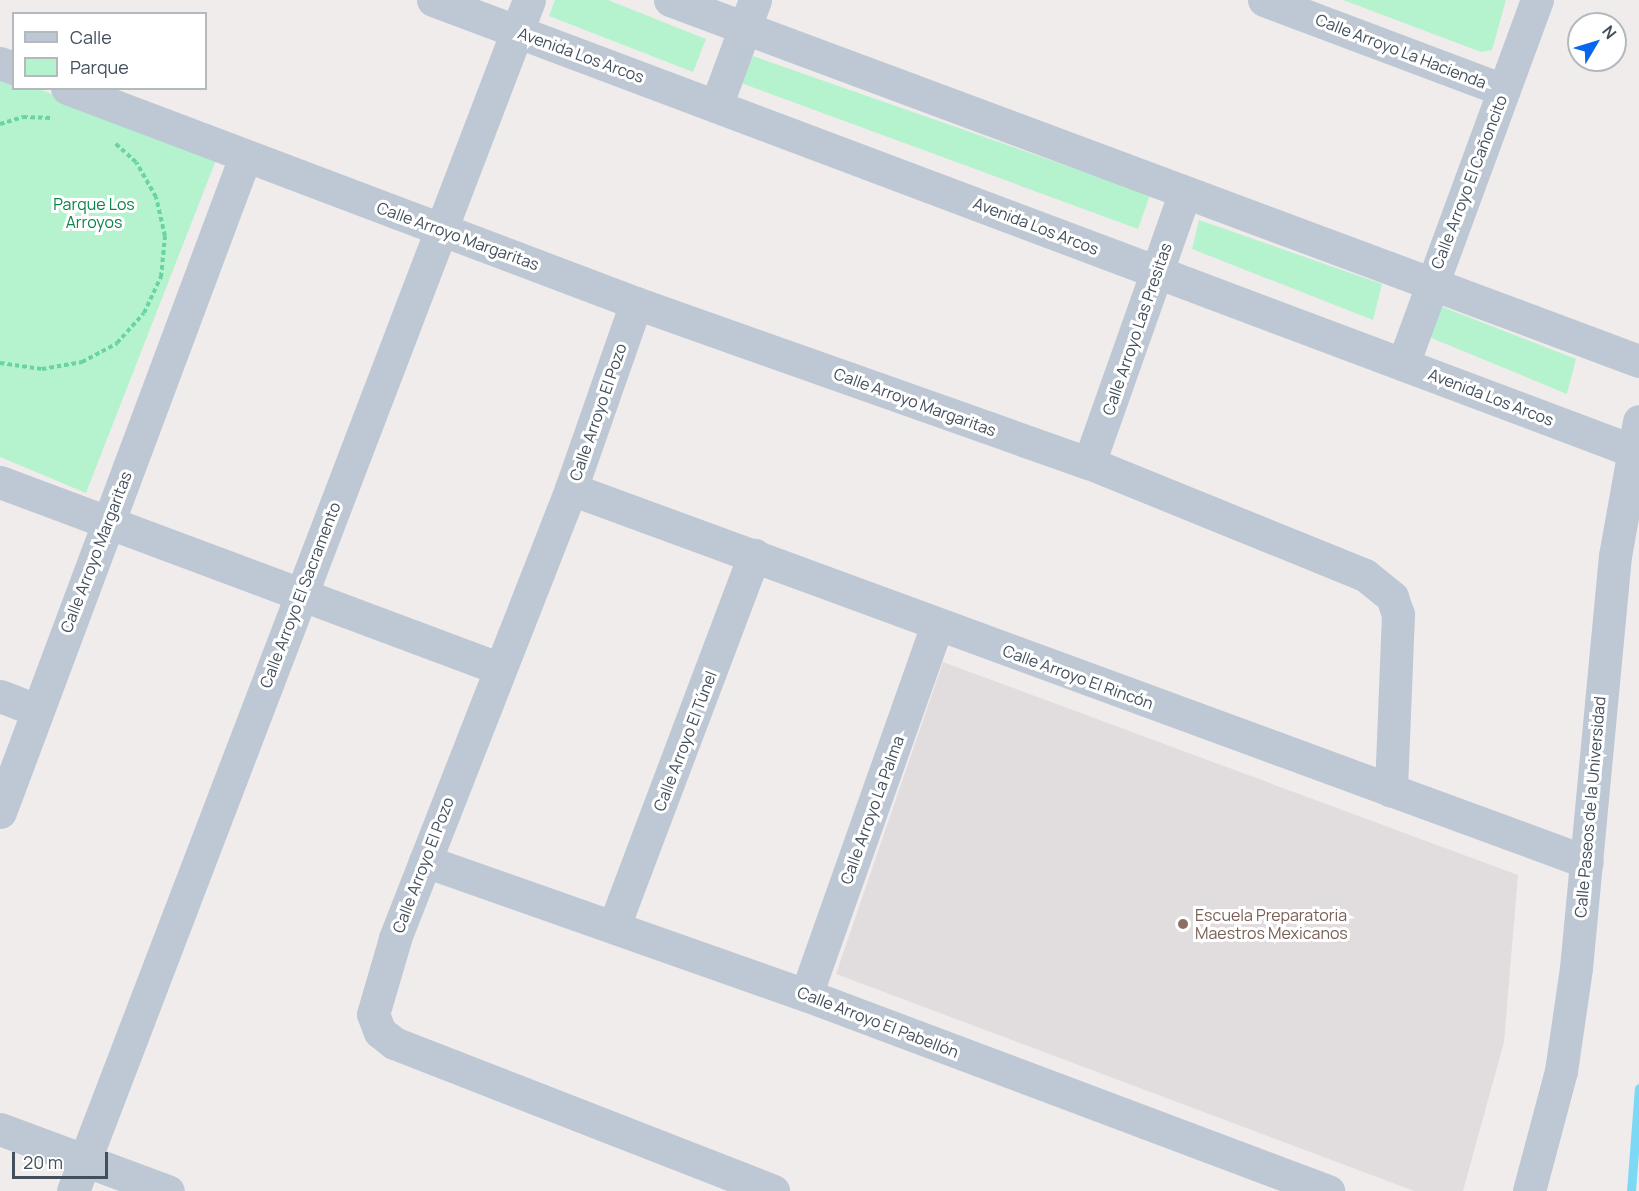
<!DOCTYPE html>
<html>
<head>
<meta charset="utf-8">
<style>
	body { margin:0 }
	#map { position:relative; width:1639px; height:1191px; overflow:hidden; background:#f0ecec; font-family:Manrope,sans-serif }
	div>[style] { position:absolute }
	.education>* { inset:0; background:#e1ddde }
	.green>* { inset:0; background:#b5f3ce }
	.stream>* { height:9px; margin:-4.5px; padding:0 4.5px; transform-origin:4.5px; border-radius:4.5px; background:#7dd8f5 }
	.path>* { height:4px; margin-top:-2px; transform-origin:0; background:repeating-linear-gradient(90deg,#69d4a2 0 4.5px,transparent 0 7.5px) }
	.minor>* { height:33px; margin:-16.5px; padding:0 16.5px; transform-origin:16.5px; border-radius:16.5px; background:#bec8d4 }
	.dots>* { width:16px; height:16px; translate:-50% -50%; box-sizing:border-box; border:3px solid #fff; border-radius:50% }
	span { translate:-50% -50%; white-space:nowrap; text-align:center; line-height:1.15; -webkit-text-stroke:6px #fff; paint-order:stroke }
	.street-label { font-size:16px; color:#434f5c }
	.park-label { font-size:16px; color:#0d834b }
	.education-label { font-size:16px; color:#785e54 }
	.left { translate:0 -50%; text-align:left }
	.legend { position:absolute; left:12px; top:12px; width:195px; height:78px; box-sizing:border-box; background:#fff; border:2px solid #b4b9be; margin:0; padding:8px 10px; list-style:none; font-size:18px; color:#434f5c }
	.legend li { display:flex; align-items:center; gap:12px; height:30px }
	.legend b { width:30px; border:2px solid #b4b9be }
	.north { position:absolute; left:1567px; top:12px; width:60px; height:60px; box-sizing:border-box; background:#fff; border:2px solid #b4b9be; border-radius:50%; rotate:52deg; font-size:16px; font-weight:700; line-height:24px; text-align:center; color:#434f5c }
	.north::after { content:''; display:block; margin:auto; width:21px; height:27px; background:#0666ef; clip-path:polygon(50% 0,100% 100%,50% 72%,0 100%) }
	.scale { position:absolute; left:12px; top:1152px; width:96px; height:27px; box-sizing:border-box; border:3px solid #434f5c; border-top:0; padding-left:8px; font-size:18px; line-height:21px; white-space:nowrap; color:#434f5c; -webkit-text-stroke:4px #fff; paint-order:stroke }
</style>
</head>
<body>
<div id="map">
	<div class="education">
		<div style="clip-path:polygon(943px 662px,1518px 875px,1504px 1042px,1463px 1191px,1414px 1191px,836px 974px)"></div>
	</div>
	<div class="green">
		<div style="clip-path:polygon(555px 0,608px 0,706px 39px,693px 72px,549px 16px)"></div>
		<div style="clip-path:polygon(1343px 0,1506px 0,1492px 50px,1481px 52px)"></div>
		<div style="clip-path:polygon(753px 56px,1150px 195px,1138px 229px,741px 83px)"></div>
		<div style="clip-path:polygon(0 73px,13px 78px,14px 88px,39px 89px,216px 160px,86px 493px,0 457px)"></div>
		<div style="clip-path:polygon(1199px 220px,1382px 284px,1373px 320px,1192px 249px)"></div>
		<div style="clip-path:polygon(1440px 306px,1576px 359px,1567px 394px,1429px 337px)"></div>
	</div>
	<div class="stream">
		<div style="left:1631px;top:1191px;width:103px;rotate:-85.6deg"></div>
	</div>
	<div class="path">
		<div style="left:0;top:124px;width:24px;rotate:-17deg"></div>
		<div style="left:23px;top:117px;width:29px;rotate:2deg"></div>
		<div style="left:0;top:363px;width:42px;rotate:8.1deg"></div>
		<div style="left:42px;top:369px;width:41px;rotate:-9.9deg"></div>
		<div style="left:82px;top:362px;width:40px;rotate:-28deg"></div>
		<div style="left:117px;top:343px;width:40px;rotate:-48deg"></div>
		<div style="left:144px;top:313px;width:40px;rotate:-65deg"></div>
		<div style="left:161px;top:277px;width:41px;rotate:-84.4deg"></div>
		<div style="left:165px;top:236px;width:40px;rotate:-103deg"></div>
		<div style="left:156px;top:197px;width:40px;rotate:-119.7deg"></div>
		<div style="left:136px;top:162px;width:30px;rotate:-138deg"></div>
	</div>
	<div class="minor">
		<div style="left:433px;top:0;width:1288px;rotate:20.59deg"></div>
		<div style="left:670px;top:0;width:1034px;rotate:20.43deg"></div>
		<div style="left:1264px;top:0;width:256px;rotate:20.6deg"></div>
		<div style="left:0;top:63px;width:15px;rotate:20deg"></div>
		<div style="left:67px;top:88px;width:608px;rotate:20.7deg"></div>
		<div style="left:636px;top:303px;width:480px;rotate:19.5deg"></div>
		<div style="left:1089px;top:463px;width:298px;rotate:22.1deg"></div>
		<div style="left:1365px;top:575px;width:35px;rotate:39deg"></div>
		<div style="left:1392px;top:597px;width:18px;rotate:71deg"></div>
		<div style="left:1398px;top:614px;width:177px;rotate:92.3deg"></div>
		<div style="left:716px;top:106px;width:113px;rotate:-69.8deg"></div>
		<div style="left:636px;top:303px;width:197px;rotate:109.3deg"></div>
		<div style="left:571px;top:489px;width:483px;rotate:111.4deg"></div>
		<div style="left:395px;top:939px;width:78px;rotate:106.3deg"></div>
		<div style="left:373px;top:1014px;width:19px;rotate:69deg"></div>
		<div style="left:380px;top:1032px;width:18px;rotate:38deg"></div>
		<div style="left:394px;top:1043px;width:407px;rotate:21.3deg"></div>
		<div style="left:1403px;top:364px;width:388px;rotate:-69.8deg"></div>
		<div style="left:1089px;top:463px;width:285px;rotate:-70.5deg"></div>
		<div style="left:0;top:482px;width:532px;rotate:20.48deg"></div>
		<div style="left:571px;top:489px;width:1082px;rotate:20.16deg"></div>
		<div style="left:0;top:696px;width:40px;rotate:21deg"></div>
		<div style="left:0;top:812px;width:699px;rotate:-69.49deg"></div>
		<div style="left:425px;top:861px;width:404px;rotate:19.4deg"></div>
		<div style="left:806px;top:995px;width:558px;rotate:20.58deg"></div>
		<div style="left:614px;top:926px;width:397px;rotate:-69.3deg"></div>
		<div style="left:806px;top:995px;width:392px;rotate:-70.5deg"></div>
		<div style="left:0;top:1129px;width:179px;rotate:20.3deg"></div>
		<div style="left:73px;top:1191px;width:1275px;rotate:-69.05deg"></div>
		<div style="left:1529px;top:1191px;width:124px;rotate:-75.1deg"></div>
		<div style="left:1561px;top:1071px;width:104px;rotate:-81.7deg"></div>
		<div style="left:1576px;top:968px;width:414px;rotate:-84.6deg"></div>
		<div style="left:1615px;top:556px;width:137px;rotate:-79.9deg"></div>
	</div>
	<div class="dots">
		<div style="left:1183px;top:924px;background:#8d6e63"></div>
	</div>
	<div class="street-label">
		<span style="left:1401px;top:51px;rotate:21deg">Calle Arroyo La Hacienda</span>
		<span style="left:581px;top:55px;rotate:20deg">Avenida Los Arcos</span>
		<span style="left:1469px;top:182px;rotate:-69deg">Calle Arroyo El Cañoncito</span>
		<span style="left:1036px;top:226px;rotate:21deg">Avenida Los Arcos</span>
		<span style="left:458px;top:236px;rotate:20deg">Calle Arroyo Margaritas</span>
		<span style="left:1137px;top:329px;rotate:-71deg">Calle Arroyo Las Presitas</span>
		<span style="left:1491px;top:397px;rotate:21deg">Avenida Los Arcos</span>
		<span style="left:915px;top:402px;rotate:20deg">Calle Arroyo Margaritas</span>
		<span style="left:598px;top:412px;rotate:-71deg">Calle Arroyo El Pozo</span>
		<span style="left:96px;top:552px;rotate:-69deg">Calle Arroyo Margaritas</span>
		<span style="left:300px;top:595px;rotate:-69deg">Calle Arroyo El Sacramento</span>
		<span style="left:1078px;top:677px;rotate:20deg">Calle Arroyo El Rincón</span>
		<span style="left:685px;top:741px;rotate:-69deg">Calle Arroyo El Túnel</span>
		<span style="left:1590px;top:807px;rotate:-85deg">Calle Paseos de la Universidad</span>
		<span style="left:872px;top:810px;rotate:-70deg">Calle Arroyo La Palma</span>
		<span style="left:423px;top:865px;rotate:-69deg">Calle Arroyo El Pozo</span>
		<span style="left:878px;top:1022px;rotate:21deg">Calle Arroyo El Pabellón</span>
	</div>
	<div class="park-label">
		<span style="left:94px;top:213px">Parque Los<br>Arroyos</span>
	</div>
	<div class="education-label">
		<span class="left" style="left:1195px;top:924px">Escuela Preparatoria<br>Maestros Mexicanos</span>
	</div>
	<ul class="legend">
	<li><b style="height:8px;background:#bec8d4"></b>Calle</li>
	<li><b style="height:16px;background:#b5f3ce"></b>Parque</li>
	</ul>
	<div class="north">N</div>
	<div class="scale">20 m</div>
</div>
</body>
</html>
